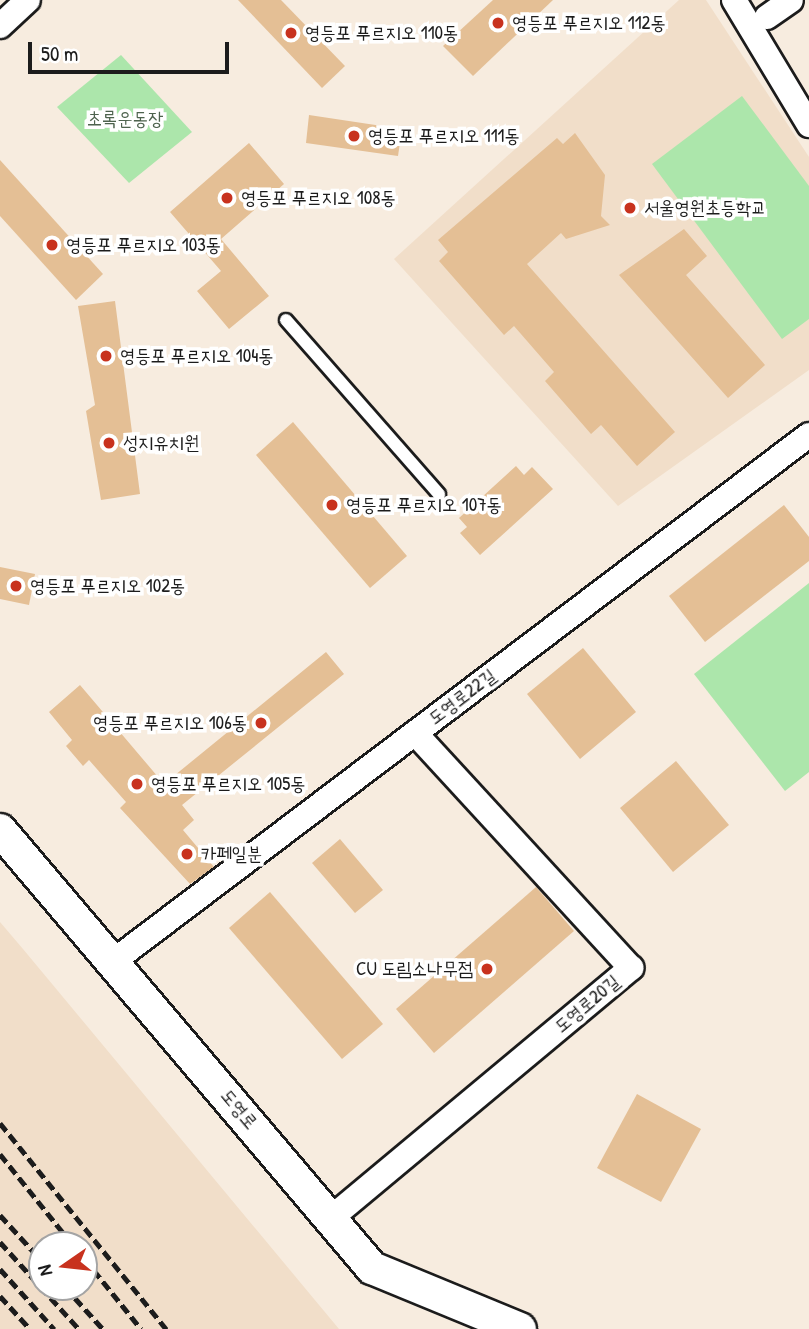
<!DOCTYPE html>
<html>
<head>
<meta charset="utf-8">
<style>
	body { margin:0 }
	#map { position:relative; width:809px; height:1329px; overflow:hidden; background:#f7ecdf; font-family:"Patrick Hand","Poor Story",sans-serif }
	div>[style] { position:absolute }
	.built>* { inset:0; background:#f1dec9 }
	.green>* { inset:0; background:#ace6ab }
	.building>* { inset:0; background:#e4bf95 }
	.roads { filter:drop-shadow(2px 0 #1c1c1c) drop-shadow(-2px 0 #1c1c1c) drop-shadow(0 2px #1c1c1c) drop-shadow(0 -2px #1c1c1c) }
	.service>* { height:12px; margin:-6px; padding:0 6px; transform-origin:6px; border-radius:6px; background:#fff }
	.minor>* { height:24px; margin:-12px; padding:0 12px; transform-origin:12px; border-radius:12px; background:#fff }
	.tertiary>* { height:32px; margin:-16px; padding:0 16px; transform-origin:16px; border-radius:16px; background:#fff }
	.rail>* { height:5px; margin-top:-2.5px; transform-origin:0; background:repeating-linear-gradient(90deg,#1c1c1c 0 10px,transparent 0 15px) }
	.dots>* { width:19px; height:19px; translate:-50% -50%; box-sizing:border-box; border:4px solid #fff; border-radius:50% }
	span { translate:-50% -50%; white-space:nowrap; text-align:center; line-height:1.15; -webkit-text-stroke:7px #fff; paint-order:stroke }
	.poi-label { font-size:19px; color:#1c1c1c }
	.left { translate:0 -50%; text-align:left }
	.right { translate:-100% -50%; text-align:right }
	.park-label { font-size:19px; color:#4e634e }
	.street-label { font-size:19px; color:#1c1c1c }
	.north { position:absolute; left:28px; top:1231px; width:70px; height:70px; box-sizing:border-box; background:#fff; border:2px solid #a4a4a4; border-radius:50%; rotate:256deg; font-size:19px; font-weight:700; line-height:28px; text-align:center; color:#1c1c1c }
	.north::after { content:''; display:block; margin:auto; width:24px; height:32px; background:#c8321e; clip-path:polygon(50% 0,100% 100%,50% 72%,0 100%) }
	.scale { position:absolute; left:28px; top:42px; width:201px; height:32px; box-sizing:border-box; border:4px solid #1c1c1c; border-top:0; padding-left:9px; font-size:21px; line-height:24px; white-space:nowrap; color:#1c1c1c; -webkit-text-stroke:5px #fff; paint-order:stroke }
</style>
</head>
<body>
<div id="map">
	<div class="built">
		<div style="clip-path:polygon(679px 0,706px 0,809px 157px,809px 370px,618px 506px,394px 259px)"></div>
		<div style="clip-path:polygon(evenodd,0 922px,23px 949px,339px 1329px,0 1329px,0 922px,84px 1245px,84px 1287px,42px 1287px,42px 1245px,84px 1245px)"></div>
	</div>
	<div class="green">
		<div style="clip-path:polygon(121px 55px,192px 132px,129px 183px,57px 107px)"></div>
		<div style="clip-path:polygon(742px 96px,809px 186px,809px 319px,782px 339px,652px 164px)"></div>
		<div style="clip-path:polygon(809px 583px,809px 772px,785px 791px,694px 674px)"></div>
	</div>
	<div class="building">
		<div style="clip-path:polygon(238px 0,281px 0,345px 66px,322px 88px)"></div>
		<div style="clip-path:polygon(493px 0,553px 0,473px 76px,443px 46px)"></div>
		<div style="clip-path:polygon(309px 115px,402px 129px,398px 156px,306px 143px)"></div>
		<div style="clip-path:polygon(575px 133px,605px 175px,601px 216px,610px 225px,566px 239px,561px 233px,527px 264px,675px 432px,637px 466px,601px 425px,591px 434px,545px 381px,554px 372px,514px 326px,504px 335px,439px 261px,448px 252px,438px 240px,557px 138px,563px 144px)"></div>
		<div style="clip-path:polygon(249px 143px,284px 184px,221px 239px,269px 296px,229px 329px,197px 291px,221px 271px,170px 212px)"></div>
		<div style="clip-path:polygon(0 160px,103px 274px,76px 300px,0 216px)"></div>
		<div style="clip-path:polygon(684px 229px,707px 256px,686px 275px,765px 365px,728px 398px,619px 275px)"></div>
		<div style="clip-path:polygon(115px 301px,140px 494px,101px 500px,86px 411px,95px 405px,78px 306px)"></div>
		<div style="clip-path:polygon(293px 422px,407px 556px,370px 588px,256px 455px)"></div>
		<div style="clip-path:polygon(516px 466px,524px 475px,532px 467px,553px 489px,480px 555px,460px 533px,467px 527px,459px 518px)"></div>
		<div style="clip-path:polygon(784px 505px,809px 537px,809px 561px,705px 642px,669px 596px)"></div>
		<div style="clip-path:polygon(0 567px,35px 574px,29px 605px,0 599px)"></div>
		<div style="clip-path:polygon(583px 648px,636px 712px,580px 759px,527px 694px)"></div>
		<div style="clip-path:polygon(326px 652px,344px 674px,182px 805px,194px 820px,183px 830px,214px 867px,190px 884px,120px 808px,126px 802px,89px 760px,83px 766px,66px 746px,72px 740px,49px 712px,80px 685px,164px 784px)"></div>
		<div style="clip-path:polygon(676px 761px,729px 825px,673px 872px,620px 808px)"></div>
		<div style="clip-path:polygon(340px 839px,383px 890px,355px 913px,312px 863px)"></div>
		<div style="clip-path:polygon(536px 887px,574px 931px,434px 1053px,396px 1009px)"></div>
		<div style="clip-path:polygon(270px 892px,383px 1024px,342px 1059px,229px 928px)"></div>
		<div style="clip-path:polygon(637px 1094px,701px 1129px,661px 1202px,597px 1168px)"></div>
	</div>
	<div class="roads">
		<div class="service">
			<div style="left:286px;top:320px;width:232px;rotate:48.7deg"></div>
		</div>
		<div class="minor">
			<div style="left:734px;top:0;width:146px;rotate:59deg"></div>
			<div style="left:767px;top:17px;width:29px;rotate:-35deg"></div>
			<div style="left:0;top:26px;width:38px;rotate:-43deg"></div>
			<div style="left:115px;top:960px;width:870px;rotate:-37.11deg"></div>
			<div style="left:331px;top:1218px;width:391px;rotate:-39.8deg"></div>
			<div style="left:631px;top:968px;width:319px;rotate:-132.6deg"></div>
		</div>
		<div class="tertiary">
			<div style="left:0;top:830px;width:575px;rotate:49.66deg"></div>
			<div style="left:372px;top:1268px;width:160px;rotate:22.4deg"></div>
		</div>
	</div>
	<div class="rail">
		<div style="left:0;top:1123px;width:265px;rotate:51.1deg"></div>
		<div style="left:0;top:1154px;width:117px;rotate:51.3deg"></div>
		<div style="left:0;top:1215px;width:62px;rotate:47.6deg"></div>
		<div style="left:0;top:1242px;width:118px;rotate:47.8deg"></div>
		<div style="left:84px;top:1258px;width:91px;rotate:51.2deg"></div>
		<div style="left:0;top:1269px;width:81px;rotate:48deg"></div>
		<div style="left:65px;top:1287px;width:57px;rotate:47.9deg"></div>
		<div style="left:0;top:1296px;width:45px;rotate:47.7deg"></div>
	</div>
	<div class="dots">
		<div style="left:498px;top:23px;background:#c8321e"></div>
		<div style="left:291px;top:33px;background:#c8321e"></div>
		<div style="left:354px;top:136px;background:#c8321e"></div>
		<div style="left:227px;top:198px;background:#c8321e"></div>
		<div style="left:630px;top:208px;background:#c8321e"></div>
		<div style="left:52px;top:245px;background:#c8321e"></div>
		<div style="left:106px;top:356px;background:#c8321e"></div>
		<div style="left:109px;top:443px;background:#c8321e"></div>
		<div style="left:332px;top:505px;background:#c8321e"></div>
		<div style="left:16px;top:586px;background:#c8321e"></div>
		<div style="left:261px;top:723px;background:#c8321e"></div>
		<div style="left:137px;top:784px;background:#c8321e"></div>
		<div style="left:187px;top:854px;background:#c8321e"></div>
		<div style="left:487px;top:969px;background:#c8321e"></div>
	</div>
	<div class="poi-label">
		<span class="left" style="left:512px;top:23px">영등포 푸르지오 112동</span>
		<span class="left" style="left:305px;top:33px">영등포 푸르지오 110동</span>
		<span class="left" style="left:368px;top:136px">영등포 푸르지오 111동</span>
		<span class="left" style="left:241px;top:198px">영등포 푸르지오 108동</span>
		<span class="left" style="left:644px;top:208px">서울영원초등학교</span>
		<span class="left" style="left:66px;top:245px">영등포 푸르지오 103동</span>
		<span class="left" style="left:120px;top:356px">영등포 푸르지오 104동</span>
		<span class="left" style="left:123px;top:443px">성지유치원</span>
		<span class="left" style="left:346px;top:505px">영등포 푸르지오 107동</span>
		<span class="left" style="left:30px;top:586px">영등포 푸르지오 102동</span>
		<span class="right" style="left:247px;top:723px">영등포 푸르지오 106동</span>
		<span class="left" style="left:151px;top:784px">영등포 푸르지오 105동</span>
		<span class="left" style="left:201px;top:854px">카페일분</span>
		<span class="right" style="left:473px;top:969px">CU 도림소나무점</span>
	</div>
	<div class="park-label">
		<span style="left:125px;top:119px">초록운동장</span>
	</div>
	<div class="street-label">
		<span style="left:462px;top:697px;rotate:-37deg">도영로22길</span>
		<span style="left:587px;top:1004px;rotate:-40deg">도영로20길</span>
		<span style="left:239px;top:1109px;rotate:50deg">도영로</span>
	</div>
	<div class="north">N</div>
	<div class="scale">50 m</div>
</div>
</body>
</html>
